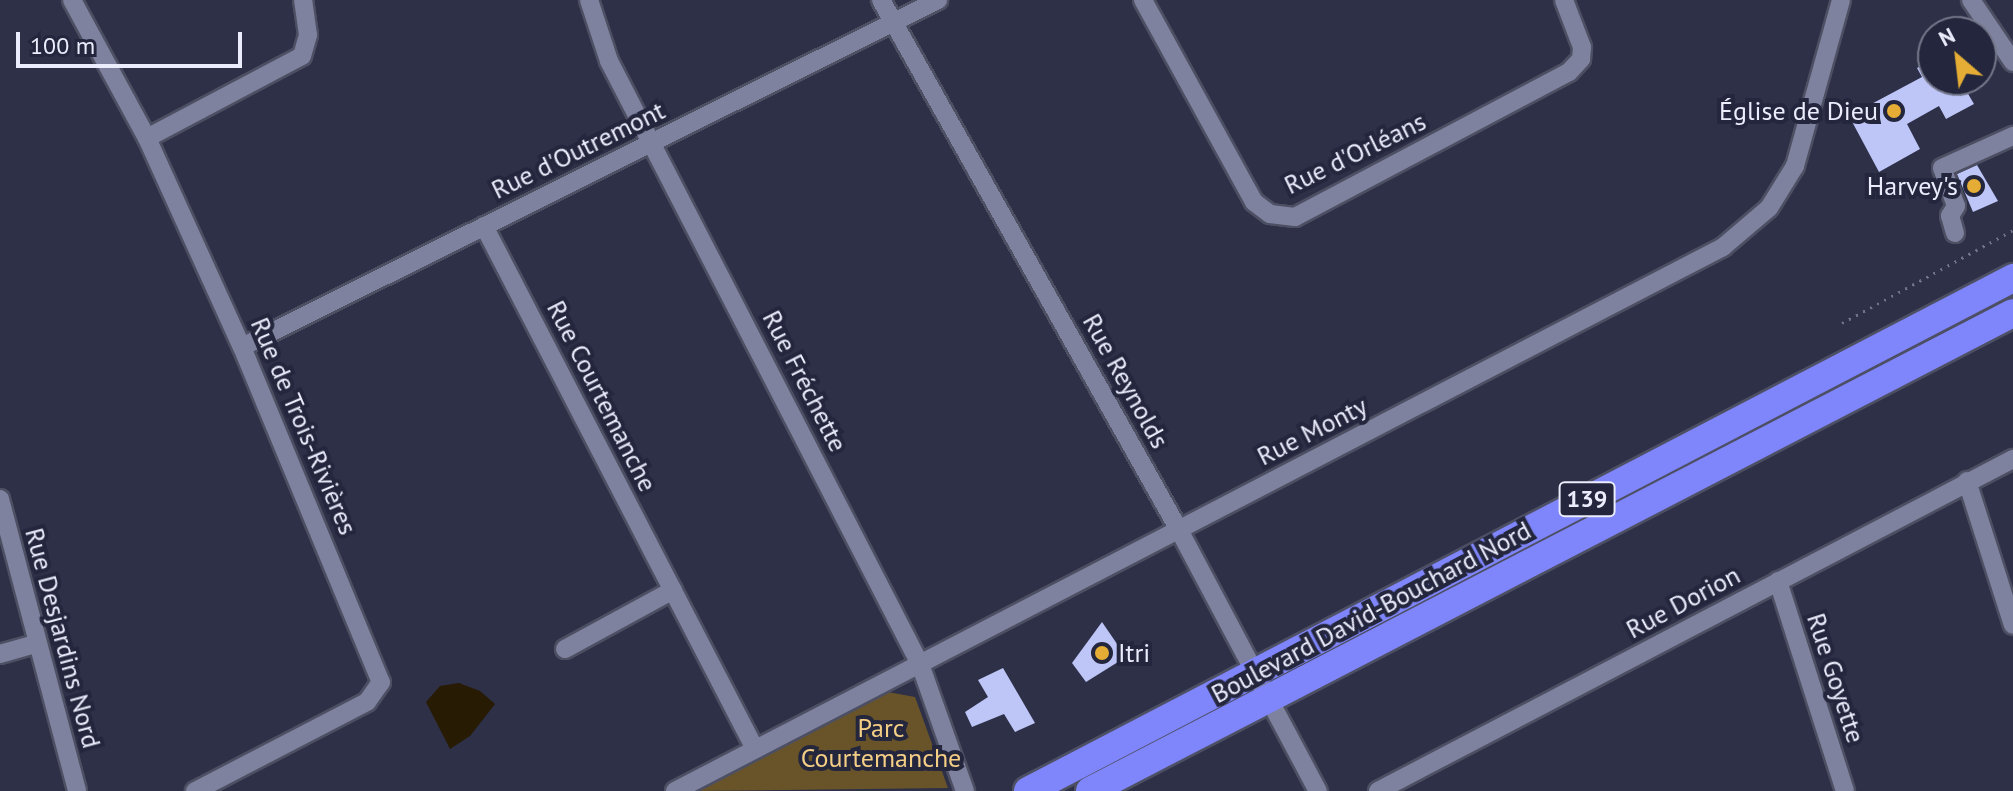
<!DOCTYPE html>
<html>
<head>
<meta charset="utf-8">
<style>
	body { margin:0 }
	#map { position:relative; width:2013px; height:791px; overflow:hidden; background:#2d3047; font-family:"PT Sans",sans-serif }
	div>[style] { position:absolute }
	.green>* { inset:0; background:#69542a }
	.water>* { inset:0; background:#281b04 }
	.building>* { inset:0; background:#bec5f7 }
	.path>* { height:3px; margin-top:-1.5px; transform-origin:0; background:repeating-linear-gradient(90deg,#717388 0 2px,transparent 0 8px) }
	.roads { filter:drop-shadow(2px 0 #4d4f63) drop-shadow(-2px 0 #4d4f63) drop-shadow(0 2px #4d4f63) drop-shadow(0 -2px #4d4f63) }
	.minor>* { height:18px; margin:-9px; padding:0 9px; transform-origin:9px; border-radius:9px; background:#7e829e }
	.highway>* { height:28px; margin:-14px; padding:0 14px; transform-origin:14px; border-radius:14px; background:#7f85fa }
	.dots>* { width:22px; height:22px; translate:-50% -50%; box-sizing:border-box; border:4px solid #23263c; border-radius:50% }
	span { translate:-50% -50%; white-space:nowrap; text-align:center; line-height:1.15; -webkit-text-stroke:8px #23263c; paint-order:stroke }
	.shield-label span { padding:2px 6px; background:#23263c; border:2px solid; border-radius:6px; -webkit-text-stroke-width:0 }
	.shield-label { font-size:24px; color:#ebedfd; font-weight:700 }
	.poi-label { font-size:26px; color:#ebedfd }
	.right { translate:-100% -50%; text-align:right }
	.left { translate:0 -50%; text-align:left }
	.street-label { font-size:26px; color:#ebedfd }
	.park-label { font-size:26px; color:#f5ce86 }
	.north { position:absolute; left:1917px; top:16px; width:80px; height:80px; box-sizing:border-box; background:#23263c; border:2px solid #737689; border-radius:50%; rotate:332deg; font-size:22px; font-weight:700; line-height:32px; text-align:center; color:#ebedfd }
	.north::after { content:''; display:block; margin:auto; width:28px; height:36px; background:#e5ad35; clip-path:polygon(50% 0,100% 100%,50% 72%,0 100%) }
	.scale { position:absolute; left:16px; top:32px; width:226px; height:36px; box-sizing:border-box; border:4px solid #ebedfd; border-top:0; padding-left:10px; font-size:24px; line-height:28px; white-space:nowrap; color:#ebedfd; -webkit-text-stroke:6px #23263c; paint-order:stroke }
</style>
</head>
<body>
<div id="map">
	<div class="green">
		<div style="clip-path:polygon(888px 692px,915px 697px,948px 788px,693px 791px,867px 698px)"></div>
	</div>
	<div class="water">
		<div style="clip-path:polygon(459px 683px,480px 691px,495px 704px,470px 736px,450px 749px,426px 702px,440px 686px)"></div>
	</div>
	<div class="building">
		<div style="clip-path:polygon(1933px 59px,1933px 80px,1960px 80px,1974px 104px,1946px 119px,1939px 106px,1907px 124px,1920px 149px,1879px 172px,1849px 116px,1922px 77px,1917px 68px)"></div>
		<div style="clip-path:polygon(1977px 165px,1998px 201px,1973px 212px,1957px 174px)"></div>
		<div style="clip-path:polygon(1102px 622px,1126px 657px,1086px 682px,1072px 663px)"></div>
		<div style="clip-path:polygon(1003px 668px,1035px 723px,1015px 732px,1004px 714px,972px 727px,965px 712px,988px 697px,978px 680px)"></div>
	</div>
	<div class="path">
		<div style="left:1842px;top:323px;width:195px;rotate:-28.5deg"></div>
	</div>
	<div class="roads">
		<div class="minor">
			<div style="left:72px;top:0;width:157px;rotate:61.5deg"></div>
			<div style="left:147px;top:138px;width:230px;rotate:65.6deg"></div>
			<div style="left:242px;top:347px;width:363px;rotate:67.5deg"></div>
			<div style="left:381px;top:682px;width:24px;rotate:125deg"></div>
			<div style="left:367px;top:702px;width:194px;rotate:152.6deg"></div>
			<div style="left:589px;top:0;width:64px;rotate:71.8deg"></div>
			<div style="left:609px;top:61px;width:678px;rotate:62.72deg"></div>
			<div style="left:920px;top:664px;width:135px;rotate:70.5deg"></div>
			<div style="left:881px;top:0;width:608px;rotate:60.65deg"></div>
			<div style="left:1179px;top:530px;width:296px;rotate:62deg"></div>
			<div style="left:1143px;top:0;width:230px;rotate:61.2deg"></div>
			<div style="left:1254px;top:202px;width:20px;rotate:37deg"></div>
			<div style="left:1270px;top:214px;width:25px;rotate:7deg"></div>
			<div style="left:1295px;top:217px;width:310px;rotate:-27.9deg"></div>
			<div style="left:1569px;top:72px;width:18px;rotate:-47deg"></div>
			<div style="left:1581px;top:59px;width:12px;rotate:-85deg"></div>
			<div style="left:1582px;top:47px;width:50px;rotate:-111deg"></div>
			<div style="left:1971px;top:0;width:75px;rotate:55.9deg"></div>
			<div style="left:147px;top:138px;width:175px;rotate:-27.9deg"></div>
			<div style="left:302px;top:56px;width:22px;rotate:-74deg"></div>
			<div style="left:308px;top:35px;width:35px;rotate:-98deg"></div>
			<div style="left:484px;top:226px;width:589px;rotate:62.61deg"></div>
			<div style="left:1955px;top:233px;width:18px;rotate:-106deg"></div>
			<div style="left:1950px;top:216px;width:12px;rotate:-59deg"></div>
			<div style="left:1956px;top:206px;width:40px;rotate:-110.2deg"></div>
			<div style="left:1942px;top:168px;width:78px;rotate:-24.3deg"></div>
			<div style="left:242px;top:347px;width:778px;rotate:-26.5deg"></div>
			<div style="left:1967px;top:481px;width:151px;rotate:72.3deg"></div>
			<div style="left:0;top:499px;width:302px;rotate:75.2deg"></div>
			<div style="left:1778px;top:581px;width:220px;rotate:72.3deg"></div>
			<div style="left:565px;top:649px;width:123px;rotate:-28.6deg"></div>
			<div style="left:0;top:654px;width:37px;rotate:-16deg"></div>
			<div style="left:675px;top:791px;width:1181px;rotate:-27.43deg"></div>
			<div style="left:1723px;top:247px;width:60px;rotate:-40.3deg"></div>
			<div style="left:1769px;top:208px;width:49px;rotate:-58.2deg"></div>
			<div style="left:1795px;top:166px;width:172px;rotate:-74.5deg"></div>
			<div style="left:1378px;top:791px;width:717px;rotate:-27.6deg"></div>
		</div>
		<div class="highway">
			<div style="left:1028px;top:791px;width:1111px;rotate:-27.51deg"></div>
			<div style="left:1090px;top:791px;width:1039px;rotate:-27.38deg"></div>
		</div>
	</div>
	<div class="dots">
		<div style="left:1894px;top:111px;background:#e5ad35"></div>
		<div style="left:1974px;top:186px;background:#e5ad35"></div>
		<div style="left:1102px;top:653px;background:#e5ad35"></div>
	</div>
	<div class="shield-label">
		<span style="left:1587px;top:499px">139</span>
	</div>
	<div class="poi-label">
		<span class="right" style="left:1878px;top:111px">Église de Dieu</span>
		<span class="right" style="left:1958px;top:186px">Harvey's</span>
		<span class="left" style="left:1118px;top:653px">Itri</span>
	</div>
	<div class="street-label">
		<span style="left:578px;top:150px;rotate:-26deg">Rue d'Outremont</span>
		<span style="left:1355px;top:153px;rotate:-26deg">Rue d'Orléans</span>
		<span style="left:805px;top:381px;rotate:63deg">Rue Fréchette</span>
		<span style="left:1126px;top:381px;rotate:61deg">Rue Reynolds</span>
		<span style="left:602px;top:396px;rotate:63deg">Rue Courtemanche</span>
		<span style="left:304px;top:426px;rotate:67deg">Rue de Trois-Rivières</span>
		<span style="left:1312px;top:431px;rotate:-27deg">Rue Monty</span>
		<span style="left:1683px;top:602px;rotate:-28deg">Rue Dorion</span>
		<span style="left:1371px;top:612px;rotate:-28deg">Boulevard David-Bouchard Nord</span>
		<span style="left:63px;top:638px;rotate:75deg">Rue Desjardins Nord</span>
		<span style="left:1836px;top:678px;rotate:72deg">Rue Goyette</span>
	</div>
	<div class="park-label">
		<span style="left:881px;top:743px">Parc<br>Courtemanche</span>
	</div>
	<div class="north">N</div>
	<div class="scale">100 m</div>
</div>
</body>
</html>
